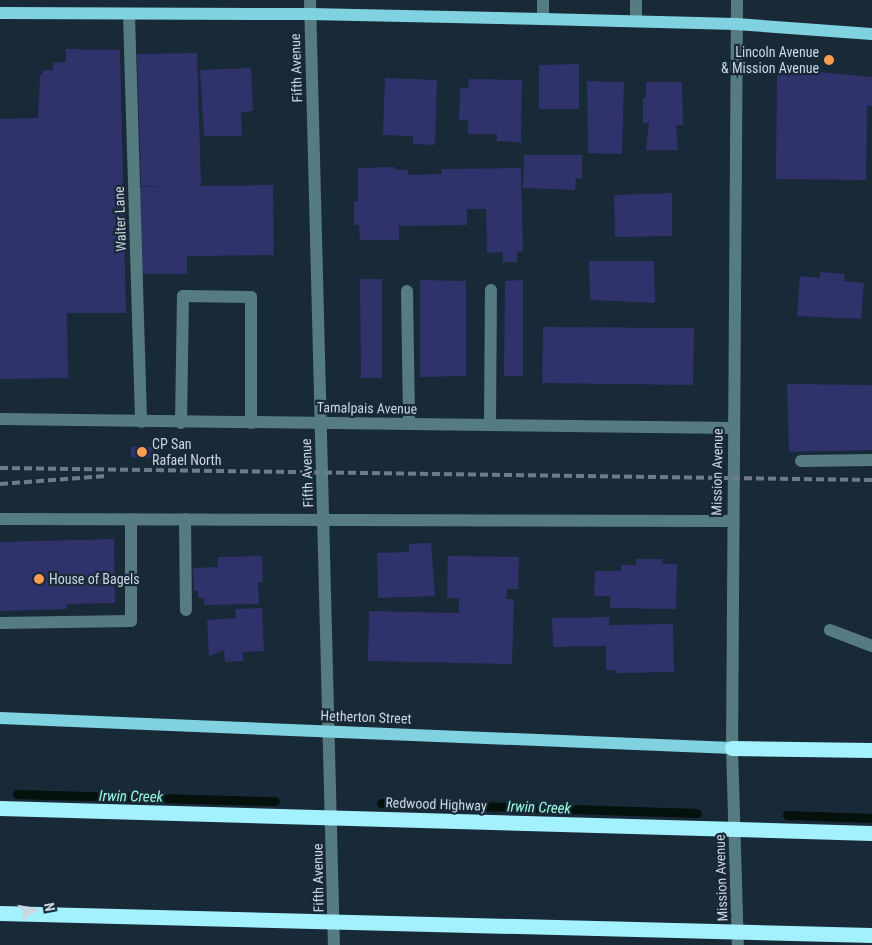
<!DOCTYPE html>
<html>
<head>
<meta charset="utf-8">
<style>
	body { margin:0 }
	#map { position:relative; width:872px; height:945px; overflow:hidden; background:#182937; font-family:"Roboto Condensed",sans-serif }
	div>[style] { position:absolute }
	.stream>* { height:9px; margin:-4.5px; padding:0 4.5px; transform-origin:4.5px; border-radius:4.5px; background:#05110d }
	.building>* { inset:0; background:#30326b }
	.minor>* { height:12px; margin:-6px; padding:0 6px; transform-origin:6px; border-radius:6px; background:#567c82 }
	.major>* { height:12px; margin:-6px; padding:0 6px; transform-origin:6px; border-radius:6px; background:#80d2e0 }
	.highway>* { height:15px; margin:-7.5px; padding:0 7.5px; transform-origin:7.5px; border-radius:7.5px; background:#a4f1fe }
	.rail>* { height:4px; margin-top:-2px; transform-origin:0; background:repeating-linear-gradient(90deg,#6e7c88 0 8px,transparent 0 12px) }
	.highway-bridge>* { height:15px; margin:-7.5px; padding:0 7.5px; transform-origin:7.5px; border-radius:7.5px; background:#a4f1fe }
	.dots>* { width:14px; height:14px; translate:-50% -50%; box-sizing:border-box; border:2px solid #182937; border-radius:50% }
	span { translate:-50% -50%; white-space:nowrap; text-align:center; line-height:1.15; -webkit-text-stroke:4.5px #182937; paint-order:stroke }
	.poi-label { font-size:14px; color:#cbd6e0 }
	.right { translate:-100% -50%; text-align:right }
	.left { translate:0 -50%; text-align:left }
	.street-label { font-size:14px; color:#cbd6e0 }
	.water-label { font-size:15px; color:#98fade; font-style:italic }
	.north { position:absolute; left:10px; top:885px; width:50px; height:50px; -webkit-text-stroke:4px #182937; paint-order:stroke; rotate:79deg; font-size:14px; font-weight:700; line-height:20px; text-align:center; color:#cbd6e0 }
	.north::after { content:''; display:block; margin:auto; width:18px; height:22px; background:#cbd6e0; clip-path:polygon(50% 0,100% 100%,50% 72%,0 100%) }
</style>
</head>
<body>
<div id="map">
	<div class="stream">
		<div style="left:17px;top:794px;width:258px;rotate:1.6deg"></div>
		<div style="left:381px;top:803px;width:316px;rotate:1.8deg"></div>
		<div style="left:787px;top:815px;width:85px;rotate:2deg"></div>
	</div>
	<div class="building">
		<div style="clip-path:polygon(66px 49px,120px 50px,126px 313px,67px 313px,68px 378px,0 379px,0 119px,38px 118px,40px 76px,45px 70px,53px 70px,53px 63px,66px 62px)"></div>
		<div style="clip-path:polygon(197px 53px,201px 186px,273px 185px,274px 255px,187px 256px,187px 274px,142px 274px,140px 187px,171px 186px,141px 186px,137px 54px)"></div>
		<div style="clip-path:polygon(579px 64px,579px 109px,539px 109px,539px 65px)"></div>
		<div style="clip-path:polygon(251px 68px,253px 111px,241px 112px,242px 136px,204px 136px,200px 70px)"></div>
		<div style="clip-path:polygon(777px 68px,872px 77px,872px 106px,867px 106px,866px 180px,776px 179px)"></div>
		<div style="clip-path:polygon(385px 78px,437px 80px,435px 145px,413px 144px,413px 136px,383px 135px)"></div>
		<div style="clip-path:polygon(469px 79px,522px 80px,521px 142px,497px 141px,497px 134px,468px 134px,468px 120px,459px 120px,460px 88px,468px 88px)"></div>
		<div style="clip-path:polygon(587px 81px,624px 82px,622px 154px,588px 153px)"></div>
		<div style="clip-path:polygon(646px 82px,682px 82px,683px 125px,676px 125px,678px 150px,646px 150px,649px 123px,643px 123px,643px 98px,646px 98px)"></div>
		<div style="clip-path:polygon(524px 155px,582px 155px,582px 179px,576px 178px,575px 190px,523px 188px)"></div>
		<div style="clip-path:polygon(395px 167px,395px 170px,408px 170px,408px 175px,442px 174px,442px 169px,521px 168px,523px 251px,517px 252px,517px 262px,503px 262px,503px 252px,487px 253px,486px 209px,467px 209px,467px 225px,399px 226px,399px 240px,360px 240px,359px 225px,354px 225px,354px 201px,358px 201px,358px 168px)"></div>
		<div style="clip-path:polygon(672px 193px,672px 236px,615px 237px,614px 195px)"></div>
		<div style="clip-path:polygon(589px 261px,654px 261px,655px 303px,590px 300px)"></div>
		<div style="clip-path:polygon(820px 272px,845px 274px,844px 281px,864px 283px,861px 319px,797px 316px,800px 276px,820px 278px)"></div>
		<div style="clip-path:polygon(360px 279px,382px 279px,382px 378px,361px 378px)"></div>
		<div style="clip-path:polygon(420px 280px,466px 281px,466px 376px,420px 377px)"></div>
		<div style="clip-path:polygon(523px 280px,523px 376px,504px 376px,505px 281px)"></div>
		<div style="clip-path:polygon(543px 327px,694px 328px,693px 385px,542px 383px)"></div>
		<div style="clip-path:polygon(787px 384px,872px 385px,872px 450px,789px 452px)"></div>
		<div style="clip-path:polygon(131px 447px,153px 447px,153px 458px,131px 457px)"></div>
		<div style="clip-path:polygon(114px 539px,115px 603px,67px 604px,67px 609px,0 611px,0 542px)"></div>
		<div style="clip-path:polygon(431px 543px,435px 596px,378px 598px,377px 553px,409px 552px,409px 544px)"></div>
		<div style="clip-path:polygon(262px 556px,263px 582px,258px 582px,259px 604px,204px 605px,204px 598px,198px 598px,198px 591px,194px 591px,193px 568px,218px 567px,218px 557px)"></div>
		<div style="clip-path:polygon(448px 556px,519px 557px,518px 589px,507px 589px,506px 599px,514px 599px,512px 664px,368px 661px,369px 611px,459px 613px,459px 598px,447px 598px)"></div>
		<div style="clip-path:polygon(636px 559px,662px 559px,663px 564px,677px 564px,676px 609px,610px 608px,610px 596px,594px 596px,595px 571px,621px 571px,621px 565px,636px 565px)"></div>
		<div style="clip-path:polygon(262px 608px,264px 651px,243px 652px,243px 661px,225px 662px,224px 650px,209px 656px,207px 620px,236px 618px,235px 609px)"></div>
		<div style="clip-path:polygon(609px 617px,609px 625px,673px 624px,674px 672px,616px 673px,616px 670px,606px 670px,606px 646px,553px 647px,552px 618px)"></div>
	</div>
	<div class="minor">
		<div style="left:310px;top:0;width:945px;rotate:88.55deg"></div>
		<div style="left:636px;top:0;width:21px;rotate:90deg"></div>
		<div style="left:737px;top:0;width:748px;rotate:90.38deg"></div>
		<div style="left:732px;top:748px;width:197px;rotate:88.3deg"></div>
		<div style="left:129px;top:15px;width:407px;rotate:88.3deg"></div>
		<div style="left:543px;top:19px;width:19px;rotate:-90deg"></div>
		<div style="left:407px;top:291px;width:133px;rotate:89.1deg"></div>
		<div style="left:0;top:419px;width:733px;rotate:0.7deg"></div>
		<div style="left:181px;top:423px;width:127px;rotate:-89.1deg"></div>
		<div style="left:183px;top:296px;width:68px;rotate:0.8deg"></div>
		<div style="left:251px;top:297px;width:126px;rotate:90deg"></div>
		<div style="left:490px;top:425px;width:135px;rotate:-89.6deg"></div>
		<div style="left:801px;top:461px;width:71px;rotate:-0.8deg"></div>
		<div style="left:0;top:519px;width:732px;rotate:0.16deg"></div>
		<div style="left:185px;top:519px;width:91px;rotate:89.4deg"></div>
		<div style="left:0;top:623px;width:131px;rotate:-0.9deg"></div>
		<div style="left:131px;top:621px;width:102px;rotate:-90deg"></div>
		<div style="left:830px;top:630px;width:45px;rotate:20.9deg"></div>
	</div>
	<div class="major">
		<div style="left:0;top:13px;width:310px;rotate:0.2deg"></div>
		<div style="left:310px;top:14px;width:233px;rotate:1.2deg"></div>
		<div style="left:543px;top:19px;width:193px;rotate:1.5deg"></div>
		<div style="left:736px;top:24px;width:136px;rotate:4.2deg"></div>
		<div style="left:0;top:718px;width:733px;rotate:2.35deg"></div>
	</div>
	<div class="highway">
		<div style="left:732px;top:748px;width:140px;rotate:0.8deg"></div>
	</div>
	<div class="rail">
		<div style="left:0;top:468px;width:872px;rotate:0.79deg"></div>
		<div style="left:0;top:484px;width:106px;rotate:-4.3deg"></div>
	</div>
	<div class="highway-bridge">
		<div style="left:0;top:808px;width:872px;rotate:1.64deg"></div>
		<div style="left:0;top:913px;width:872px;rotate:1.45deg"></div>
	</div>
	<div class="dots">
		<div style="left:829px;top:60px;background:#fb9e50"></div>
		<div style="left:142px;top:452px;background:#fb9e50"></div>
		<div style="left:39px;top:579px;background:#fb9e50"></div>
	</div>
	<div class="poi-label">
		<span class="right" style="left:819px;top:60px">Lincoln Avenue<br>&amp; Mission Avenue</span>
		<span class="left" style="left:152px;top:452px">CP San<br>Rafael North</span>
		<span class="left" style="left:49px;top:579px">House of Bagels</span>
	</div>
	<div class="street-label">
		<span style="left:296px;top:68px;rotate:-92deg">Fifth Avenue</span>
		<span style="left:120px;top:219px;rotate:-92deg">Walter Lane</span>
		<span style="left:367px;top:408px;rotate:1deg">Tamalpais Avenue</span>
		<span style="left:717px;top:472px;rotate:-89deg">Mission Avenue</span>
		<span style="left:307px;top:473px;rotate:-92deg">Fifth Avenue</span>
		<span style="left:366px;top:717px;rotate:2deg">Hetherton Street</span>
		<span style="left:436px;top:804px;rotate:2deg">Redwood Highway</span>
		<span style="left:318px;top:878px;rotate:-91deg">Fifth Avenue</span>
		<span style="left:721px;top:878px;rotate:-92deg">Mission Avenue</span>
	</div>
	<div class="water-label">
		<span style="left:131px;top:797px;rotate:1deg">Irwin Creek</span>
		<span style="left:539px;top:808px;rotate:2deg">Irwin Creek</span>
	</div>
	<div class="north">N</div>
</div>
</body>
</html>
